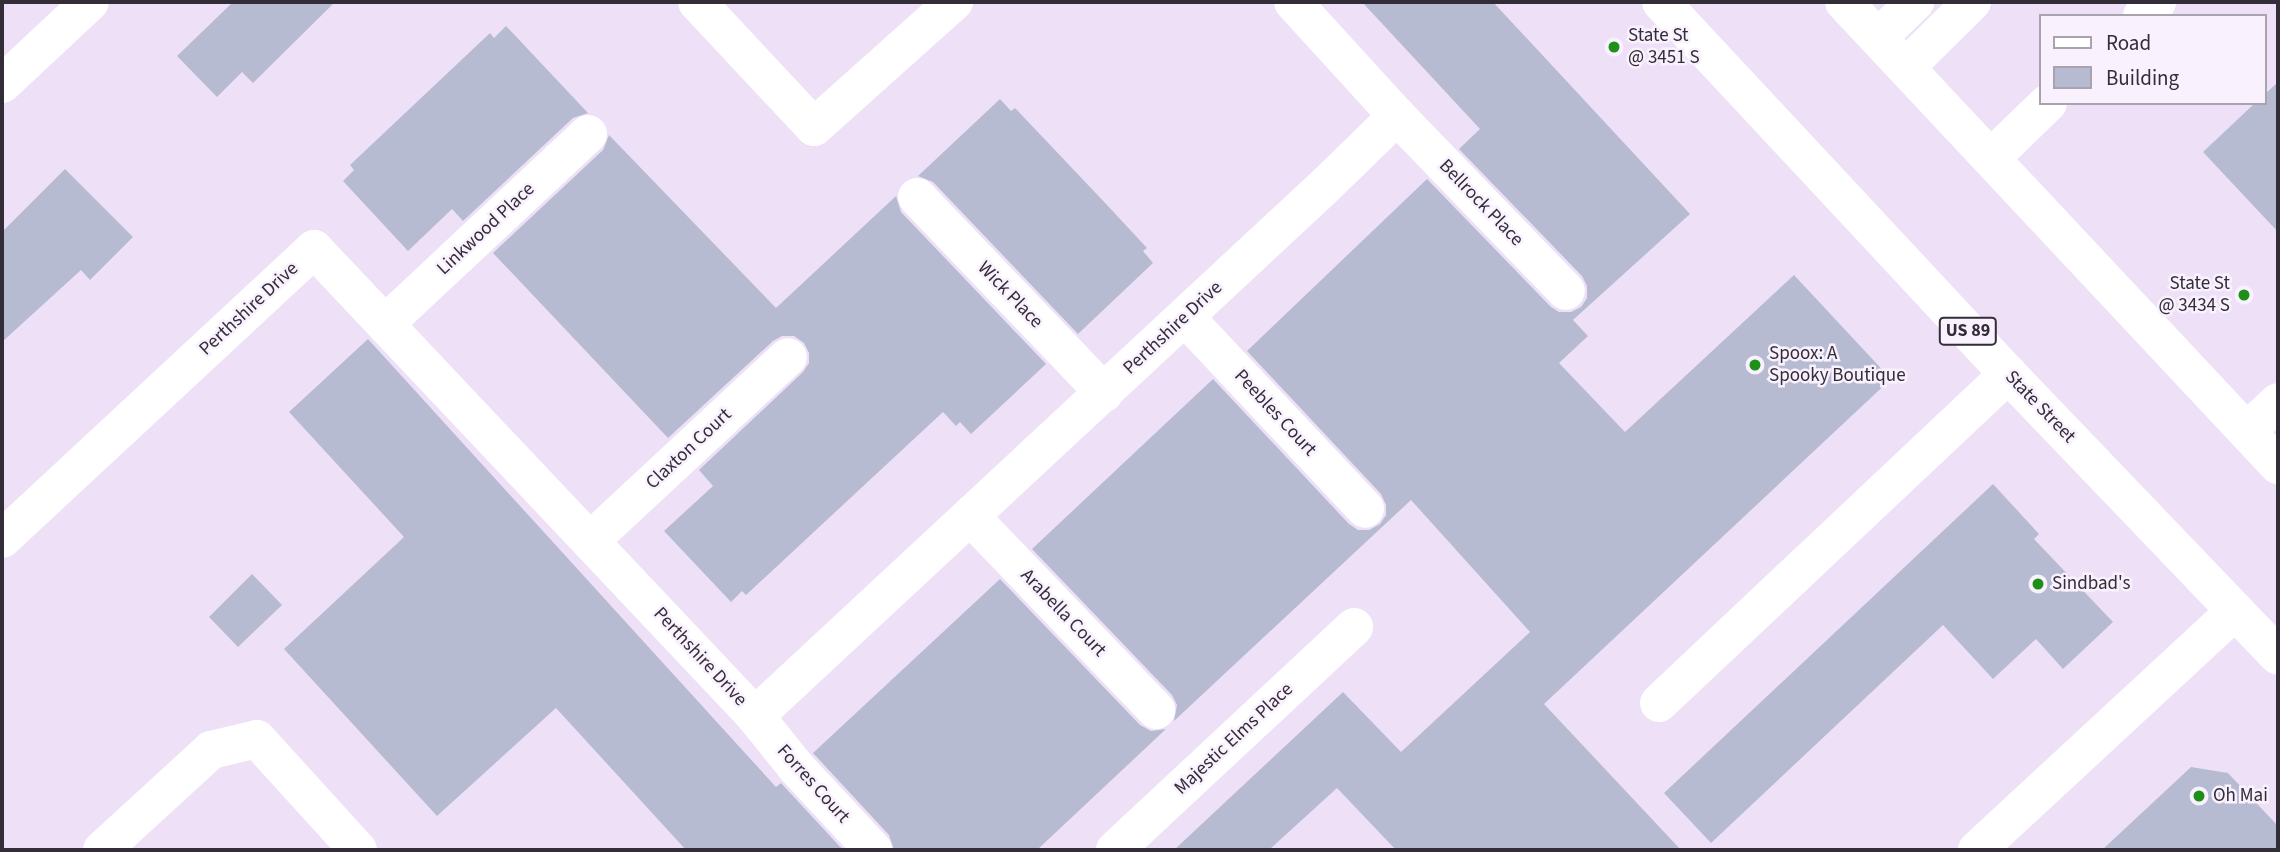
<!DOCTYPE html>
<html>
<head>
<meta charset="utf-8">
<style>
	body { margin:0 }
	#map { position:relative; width:2280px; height:852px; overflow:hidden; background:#eee1f7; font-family:"Source Sans 3",sans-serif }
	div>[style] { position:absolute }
	.building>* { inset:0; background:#b7bbd2 }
	.minor>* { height:38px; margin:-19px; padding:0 19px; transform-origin:19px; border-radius:19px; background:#fff }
	.major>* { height:38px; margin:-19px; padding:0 19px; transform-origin:19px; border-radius:19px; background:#fff }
	.dots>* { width:19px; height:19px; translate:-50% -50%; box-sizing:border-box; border:4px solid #f9f1fe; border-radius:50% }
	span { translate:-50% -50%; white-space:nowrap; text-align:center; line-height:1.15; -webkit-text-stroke:5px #f9f1fe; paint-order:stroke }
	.shield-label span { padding:2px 5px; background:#f9f1fe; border:2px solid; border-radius:5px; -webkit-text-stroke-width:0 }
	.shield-label { font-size:18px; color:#322d36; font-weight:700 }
	.poi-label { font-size:19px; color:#322d36 }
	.left { translate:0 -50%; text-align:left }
	.right { translate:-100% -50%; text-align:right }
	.street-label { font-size:19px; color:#322d36 }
	.frame { position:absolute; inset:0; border:4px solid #322d36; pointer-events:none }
	.legend { position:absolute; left:2039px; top:14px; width:228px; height:91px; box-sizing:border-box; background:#f9f1fe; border:2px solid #a9a3ae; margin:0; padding:9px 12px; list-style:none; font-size:21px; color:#322d36 }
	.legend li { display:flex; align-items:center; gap:14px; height:35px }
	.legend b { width:35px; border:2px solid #a9a3ae }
</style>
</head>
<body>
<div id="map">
	<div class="building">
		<div style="clip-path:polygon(233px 2px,335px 2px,253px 83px,242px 72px,217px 97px,177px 56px)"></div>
		<div style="clip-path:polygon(1362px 2px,1493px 2px,1690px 214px,1573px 320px,1588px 336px,1559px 363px,1625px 432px,1794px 275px,1891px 379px,1544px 704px,1681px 850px,1396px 850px,1337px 788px,1269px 850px,1174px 850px,1343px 692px,1401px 752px,1530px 632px,1411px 500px,1174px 721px,1177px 705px,1172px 695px,1032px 549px,1213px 379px,1349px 524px,1358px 530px,1369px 530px,1380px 524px,1386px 515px,1386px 505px,1381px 494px,1247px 351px,1427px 179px,1551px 307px,1559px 312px,1571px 312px,1581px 307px,1587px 298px,1587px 286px,1582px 276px,1459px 149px,1480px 129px)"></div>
		<div style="clip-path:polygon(506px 26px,588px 113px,573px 118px,463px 221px,452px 209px,408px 251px,343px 181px,354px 170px,350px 165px,490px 33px,494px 38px)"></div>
		<div style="clip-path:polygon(2278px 82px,2278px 232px,2203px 152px,2255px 103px,2264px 103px,2264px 95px)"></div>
		<div style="clip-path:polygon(1000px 99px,1011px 111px,1015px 108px,1108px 206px,1147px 248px,1143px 251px,1153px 263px,1078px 334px,933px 182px,918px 176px)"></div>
		<div style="clip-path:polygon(609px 135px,776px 308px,896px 196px,901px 212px,1046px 364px,971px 434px,960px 422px,956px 426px,943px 412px,746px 595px,742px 591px,731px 602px,664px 531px,713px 486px,699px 470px,803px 372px,809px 363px,809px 353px,804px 343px,794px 336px,782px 336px,773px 341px,668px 438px,493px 253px,603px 150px)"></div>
		<div style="clip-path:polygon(65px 169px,133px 237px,90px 280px,81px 270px,2px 342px,2px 232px)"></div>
		<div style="clip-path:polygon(368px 339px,776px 787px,781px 783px,843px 850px,686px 850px,556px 708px,437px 816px,284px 649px,404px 537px,289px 412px)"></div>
		<div style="clip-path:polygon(1993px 484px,2039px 534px,2034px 539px,2113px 622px,2063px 669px,2036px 639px,1993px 679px,1943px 625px,1711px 843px,1664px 793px)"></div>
		<div style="clip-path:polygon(252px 574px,282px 605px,238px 647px,209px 617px)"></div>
		<div style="clip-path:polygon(1000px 579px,1140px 725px,1151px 731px,1166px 729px,1037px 850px,894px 850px,889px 835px,813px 753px)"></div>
		<div style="clip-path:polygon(2191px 767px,2228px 773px,2278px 826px,2278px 850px,2102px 850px)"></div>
	</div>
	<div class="minor">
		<div style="left:697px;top:2px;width:171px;rotate:46.9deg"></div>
		<div style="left:814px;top:127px;width:188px;rotate:-41.8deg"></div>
		<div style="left:2142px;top:16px;width:21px;rotate:-43deg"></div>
		<div style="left:1878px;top:38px;width:52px;rotate:-44.2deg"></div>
		<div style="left:1906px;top:67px;width:93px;rotate:-44.6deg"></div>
		<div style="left:2px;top:84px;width:120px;rotate:-43deg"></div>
		<div style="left:1397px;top:116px;width:243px;rotate:46deg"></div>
		<div style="left:1991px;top:158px;width:79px;rotate:-44deg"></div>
		<div style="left:917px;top:197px;width:271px;rotate:46.3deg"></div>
		<div style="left:1185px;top:317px;width:263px;rotate:46.8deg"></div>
		<div style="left:385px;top:324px;width:278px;rotate:-43.1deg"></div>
		<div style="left:2247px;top:431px;width:42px;rotate:-43.1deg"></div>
		<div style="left:970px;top:516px;width:269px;rotate:46.2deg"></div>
		<div style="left:2px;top:539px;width:426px;rotate:-42.9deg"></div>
		<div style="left:314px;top:249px;width:642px;rotate:46.64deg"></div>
		<div style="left:755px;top:716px;width:64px;rotate:51.3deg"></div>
		<div style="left:795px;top:766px;width:115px;rotate:47.1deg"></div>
		<div style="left:590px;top:541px;width:270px;rotate:-42.9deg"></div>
		<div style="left:1659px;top:703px;width:480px;rotate:-43.3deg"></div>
		<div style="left:755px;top:716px;width:781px;rotate:-42.92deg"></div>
		<div style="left:1327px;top:184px;width:98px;rotate:-44.2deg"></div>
		<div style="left:1397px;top:116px;width:154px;rotate:-132.4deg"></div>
		<div style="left:102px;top:850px;width:148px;rotate:-42.5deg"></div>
		<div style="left:211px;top:750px;width:47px;rotate:-13.4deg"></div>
		<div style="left:257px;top:739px;width:150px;rotate:47.7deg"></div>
		<div style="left:1115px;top:850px;width:327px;rotate:-43deg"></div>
		<div style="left:1977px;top:850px;width:352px;rotate:-42.8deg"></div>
	</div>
	<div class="major">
		<div style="left:1661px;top:2px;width:509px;rotate:46.99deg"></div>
		<div style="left:2008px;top:374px;width:390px;rotate:46.2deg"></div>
		<div style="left:1844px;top:2px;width:635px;rotate:46.85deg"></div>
	</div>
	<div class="dots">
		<div style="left:1614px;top:47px;background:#1e901a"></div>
		<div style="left:2244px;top:295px;background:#1e901a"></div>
		<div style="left:1755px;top:365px;background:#1e901a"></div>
		<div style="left:2038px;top:584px;background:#1e901a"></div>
		<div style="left:2199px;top:796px;background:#1e901a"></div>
	</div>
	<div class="shield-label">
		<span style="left:1968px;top:331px">US 89</span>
	</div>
	<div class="poi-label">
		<span class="left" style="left:1628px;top:47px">State St<br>@ 3451 S</span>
		<span class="right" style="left:2230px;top:295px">State St<br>@ 3434 S</span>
		<span class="left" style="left:1769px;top:365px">Spoox: A<br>Spooky Boutique</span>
		<span class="left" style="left:2052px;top:584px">Sindbad's</span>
		<span class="left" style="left:2213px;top:796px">Oh Mai</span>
	</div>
	<div class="street-label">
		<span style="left:1481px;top:203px;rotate:46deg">Bellrock Place</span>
		<span style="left:486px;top:229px;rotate:-43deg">Linkwood Place</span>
		<span style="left:1010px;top:295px;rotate:46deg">Wick Place</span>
		<span style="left:249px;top:309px;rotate:-43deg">Perthshire Drive</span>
		<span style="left:1173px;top:328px;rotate:-43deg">Perthshire Drive</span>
		<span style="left:2040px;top:407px;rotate:46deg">State Street</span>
		<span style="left:1275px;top:413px;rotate:47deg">Peebles Court</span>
		<span style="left:689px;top:449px;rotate:-43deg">Claxton Court</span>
		<span style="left:1063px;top:613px;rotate:46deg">Arabella Court</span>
		<span style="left:700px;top:657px;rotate:47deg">Perthshire Drive</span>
		<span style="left:1234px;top:739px;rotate:-43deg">Majestic Elms Place</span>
		<span style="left:813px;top:784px;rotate:48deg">Forres Court</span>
	</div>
	<div class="frame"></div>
	<ul class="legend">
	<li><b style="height:9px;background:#fff"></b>Road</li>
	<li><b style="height:19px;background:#b7bbd2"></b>Building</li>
	</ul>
</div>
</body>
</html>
